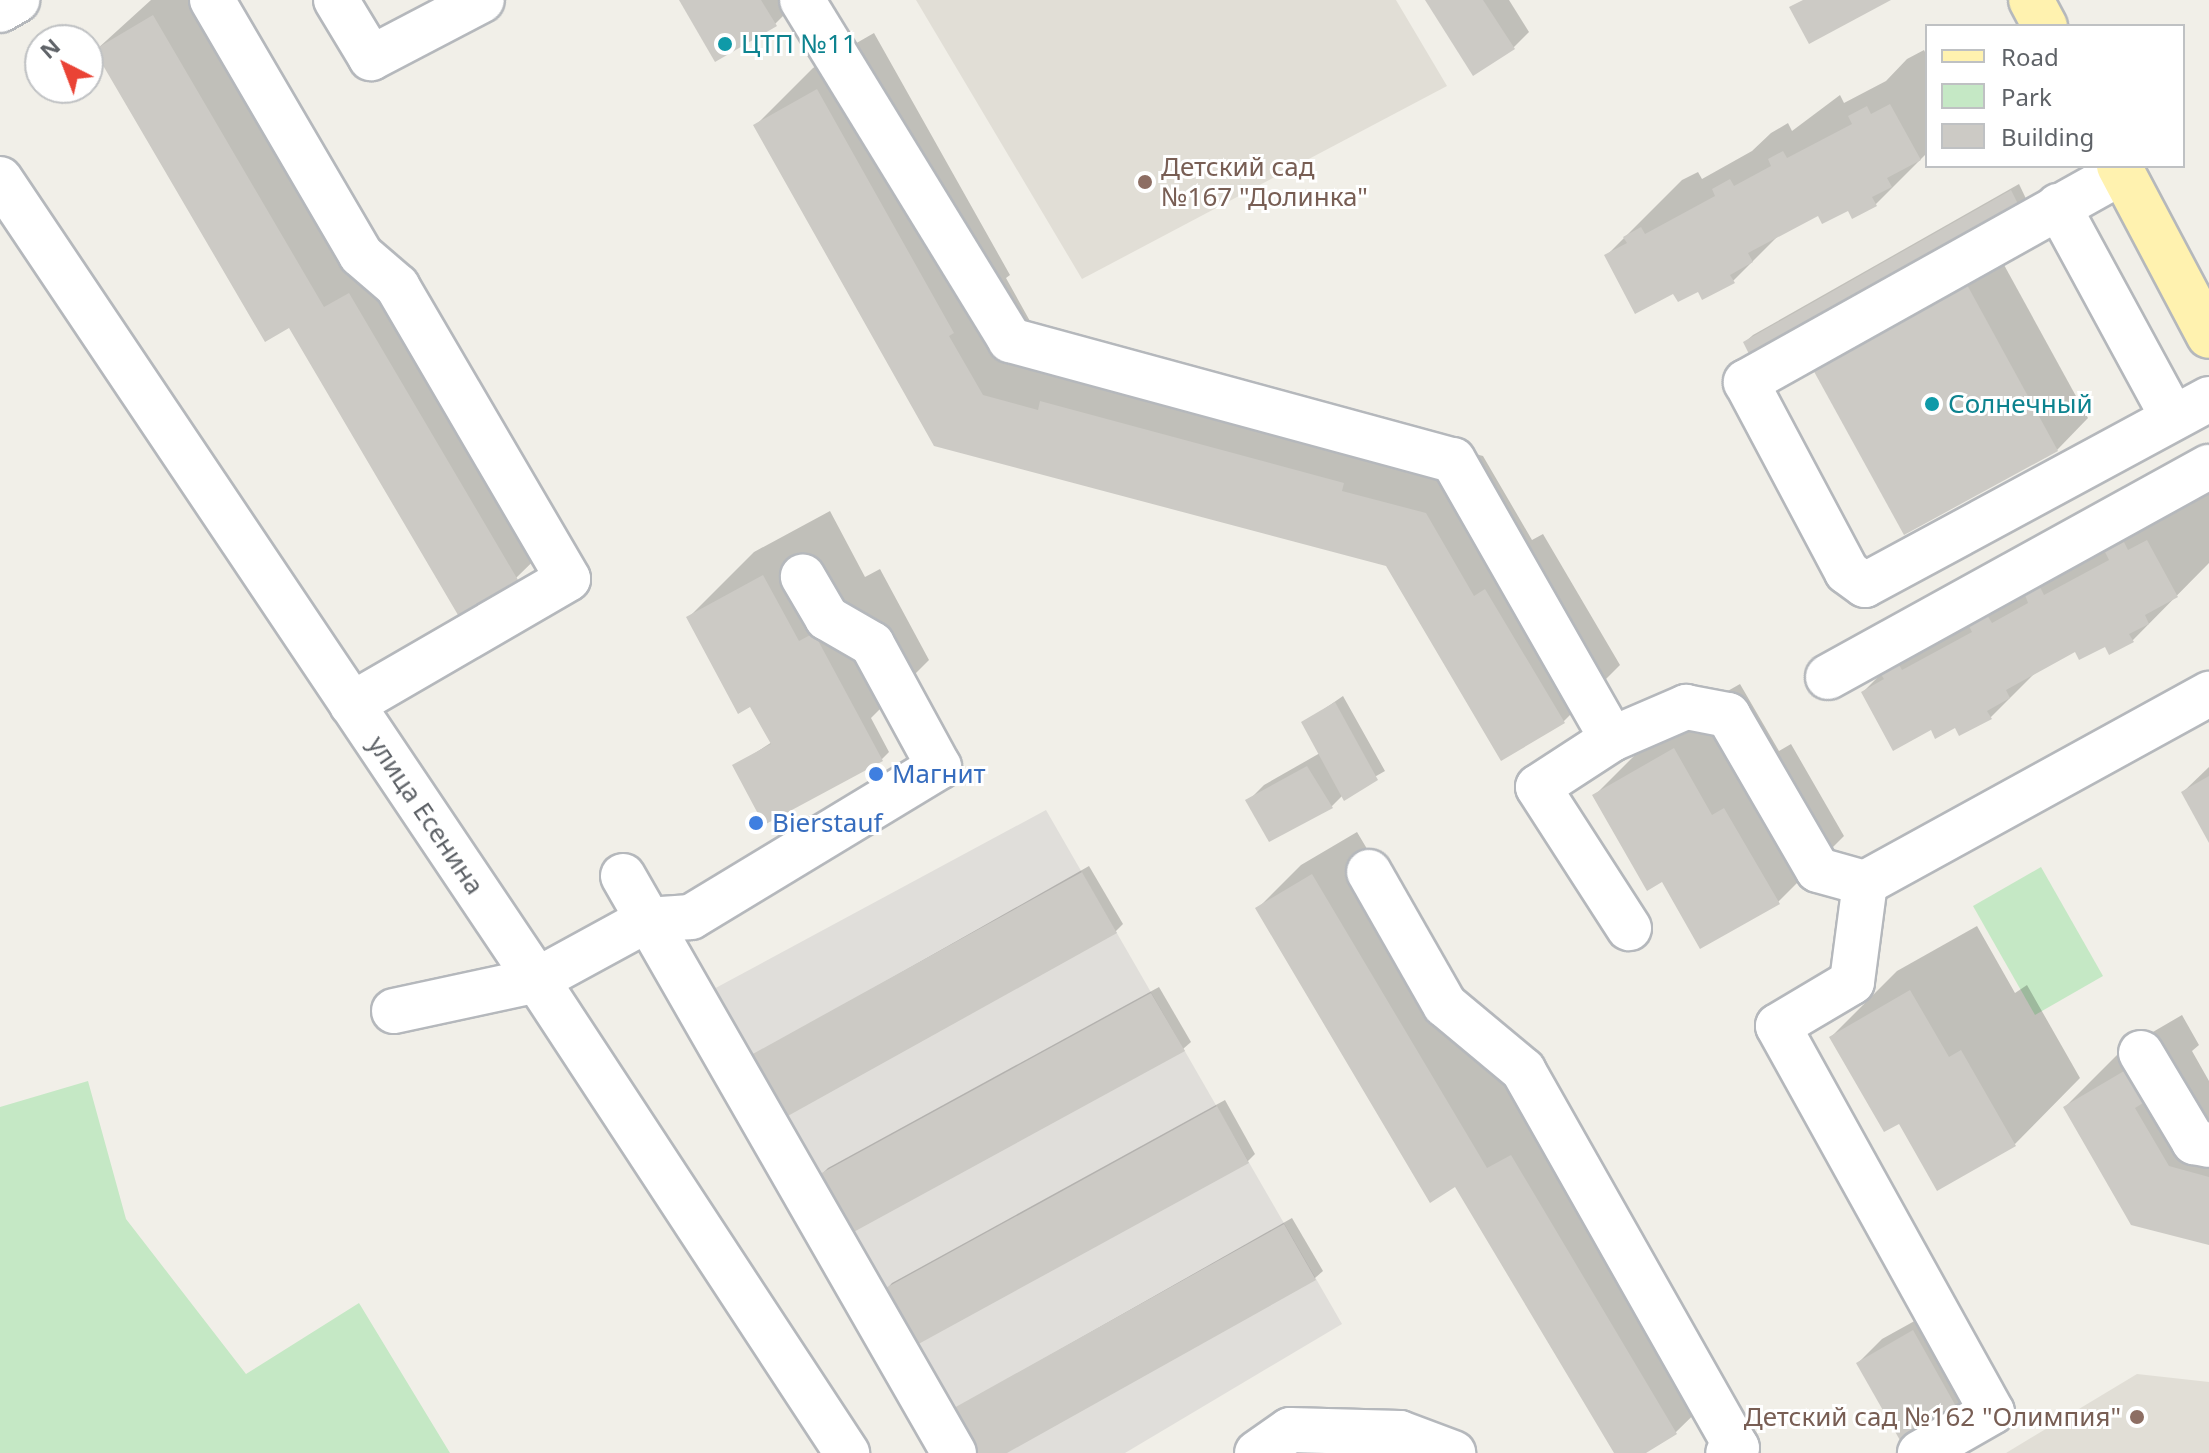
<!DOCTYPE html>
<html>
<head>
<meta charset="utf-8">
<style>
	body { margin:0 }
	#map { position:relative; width:2209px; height:1453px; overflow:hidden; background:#f1efe8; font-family:"Noto Sans",sans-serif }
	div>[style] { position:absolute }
	.industrial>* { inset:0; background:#e0deda }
	.education>* { inset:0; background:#e1ded6 }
	.green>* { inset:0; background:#c5e8c5 }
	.shadow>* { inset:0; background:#0003 }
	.building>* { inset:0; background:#cccac5 }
	.roads { filter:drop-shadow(2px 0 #b5b8bc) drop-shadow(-2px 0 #b5b8bc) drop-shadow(0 2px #b5b8bc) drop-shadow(0 -2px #b5b8bc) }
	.minor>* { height:44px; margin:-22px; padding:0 22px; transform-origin:22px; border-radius:22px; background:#fff }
	.major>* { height:44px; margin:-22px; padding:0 22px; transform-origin:22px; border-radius:22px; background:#fff2af }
	.dots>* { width:22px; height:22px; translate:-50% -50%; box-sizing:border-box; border:4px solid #fff; border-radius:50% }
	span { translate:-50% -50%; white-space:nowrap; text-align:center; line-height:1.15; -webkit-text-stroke:6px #fff; paint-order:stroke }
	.culture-label { font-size:26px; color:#0d838f }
	.left { translate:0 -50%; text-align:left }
	.education-label { font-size:26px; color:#785e54 }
	.right { translate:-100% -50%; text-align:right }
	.shop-label { font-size:26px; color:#366cbe }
	.street-label { font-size:26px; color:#5f6368 }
	.legend { position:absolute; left:1925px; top:24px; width:260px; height:144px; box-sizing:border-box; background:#fff; border:2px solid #bfc1c3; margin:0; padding:10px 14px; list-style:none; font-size:24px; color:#5f6368 }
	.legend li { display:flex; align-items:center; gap:16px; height:40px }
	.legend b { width:40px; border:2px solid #bfc1c3 }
	.north { position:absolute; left:24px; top:24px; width:80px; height:80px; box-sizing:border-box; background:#fff; border:2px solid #bfc1c3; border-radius:50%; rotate:318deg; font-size:22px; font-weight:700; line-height:32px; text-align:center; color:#5f6368 }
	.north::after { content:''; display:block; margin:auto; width:28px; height:36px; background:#ea4335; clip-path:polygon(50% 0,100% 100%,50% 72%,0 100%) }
</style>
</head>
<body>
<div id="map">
	<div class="industrial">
		<div style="clip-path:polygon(1046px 810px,1342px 1324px,1125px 1453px,936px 1453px,684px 1005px)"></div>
	</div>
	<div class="education">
		<div style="clip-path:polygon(916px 0,1396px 0,1447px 86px,1082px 279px)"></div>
		<div style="clip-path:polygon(2137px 1374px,2209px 1382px,2209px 1453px,2006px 1453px)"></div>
	</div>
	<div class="green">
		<div style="clip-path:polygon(2041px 867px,2103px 976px,2035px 1015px,1973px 906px)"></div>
		<div style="clip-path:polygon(88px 1081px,126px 1219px,246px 1374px,359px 1303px,450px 1453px,0 1453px,0 1107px)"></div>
	</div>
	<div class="shadow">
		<div style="clip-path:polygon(151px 0,213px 0,368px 265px,393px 250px,560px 535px,516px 578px,96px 50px)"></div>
		<div style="clip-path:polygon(681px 0,799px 0,775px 24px)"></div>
		<div style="clip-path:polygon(1427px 0,1509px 0,1529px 32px,1513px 48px)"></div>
		<div style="clip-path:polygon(874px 33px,1010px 275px,1006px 278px,1040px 339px,1483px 456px,1532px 540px,1543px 534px,1620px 665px,1563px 722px,1388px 565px,935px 444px,756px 125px,813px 68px)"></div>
		<div style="clip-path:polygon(1924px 50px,1927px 56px,1927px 153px,1876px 204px,1819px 213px,1781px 233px,1733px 281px,1699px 289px,1674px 291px,1606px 256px,1682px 180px,1698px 172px,1702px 179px,1752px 151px,1771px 133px,1788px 123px,1792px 131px,1840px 95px,1844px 103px,1886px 81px,1907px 59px)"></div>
		<div style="clip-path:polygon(2019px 184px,2029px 205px,1745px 342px,1753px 335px)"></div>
		<div style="clip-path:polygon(1992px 243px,2088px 418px,2057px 450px,1840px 326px)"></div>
		<div style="clip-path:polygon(2205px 485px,2209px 493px,2209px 563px,2133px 640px,2076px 650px,2038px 670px,1990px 718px,1956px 725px,1931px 728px,1863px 692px,1939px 616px)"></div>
		<div style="clip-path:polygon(830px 511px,865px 577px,880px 569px,929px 660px,871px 718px,889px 752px,882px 759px,735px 766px,772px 742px,751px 704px,688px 618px,754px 552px)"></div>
		<div style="clip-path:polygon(1740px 684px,1779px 751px,1791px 744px,1844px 836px,1778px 902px,1663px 879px,1595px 795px,1661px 729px)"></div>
		<div style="clip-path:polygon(1343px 696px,1385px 771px,1343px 795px,1331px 807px,1248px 801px,1264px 785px,1320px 753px,1304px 723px)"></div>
		<div style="clip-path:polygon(2209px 767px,2209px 839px,2183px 792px)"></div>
		<div style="clip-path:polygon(1357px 832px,1532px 1126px,1720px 1389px,1676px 1432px,1642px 1453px,1616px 1453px,1456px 1185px,1257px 909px,1301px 865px)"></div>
		<div style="clip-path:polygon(1089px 866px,1123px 924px,1116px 931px,754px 1056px)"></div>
		<div style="clip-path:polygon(1977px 926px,2015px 993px,2027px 985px,2080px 1078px,2015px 1144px,1899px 1121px,1831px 1037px,1897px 971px)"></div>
		<div style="clip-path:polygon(1159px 987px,1191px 1042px,1183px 1049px,821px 1175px,828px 1168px)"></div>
		<div style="clip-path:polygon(2182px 1015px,2199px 1045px,2192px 1051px,2209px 1081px,2209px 1243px,2065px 1107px,2122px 1050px)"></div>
		<div style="clip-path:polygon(1225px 1100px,1255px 1154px,1248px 1161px,885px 1291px,892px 1283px)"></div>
		<div style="clip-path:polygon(1292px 1218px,1323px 1271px,1315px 1278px,1003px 1453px,948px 1413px)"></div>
		<div style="clip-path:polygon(1938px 1308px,1981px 1384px,1957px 1408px,1858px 1363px,1882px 1339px)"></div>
	</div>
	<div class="building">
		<div style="clip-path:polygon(679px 0,761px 0,777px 26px,715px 62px)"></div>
		<div style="clip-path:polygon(1425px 0,1483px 0,1515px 49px,1473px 76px)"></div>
		<div style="clip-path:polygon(1803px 0,1891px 0,1809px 44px,1789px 7px)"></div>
		<div style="clip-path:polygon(153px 15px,324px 307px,349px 293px,518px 580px,458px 615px,289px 328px,265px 342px,94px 50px)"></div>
		<div style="clip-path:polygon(817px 89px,954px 333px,949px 336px,983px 395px,1038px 410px,1040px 401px,1344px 483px,1342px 491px,1426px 513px,1474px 596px,1485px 589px,1565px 723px,1501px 761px,1386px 566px,934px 446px,753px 125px)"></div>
		<div style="clip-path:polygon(1890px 104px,1921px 160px,1887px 178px,1892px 187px,1872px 197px,1877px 206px,1852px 219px,1848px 211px,1822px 224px,1818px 216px,1748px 253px,1753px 262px,1730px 275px,1735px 283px,1702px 300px,1698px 292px,1678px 302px,1673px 294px,1635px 314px,1604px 255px,1627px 243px,1623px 237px,1641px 227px,1645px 234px,1715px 196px,1712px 189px,1730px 179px,1734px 186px,1771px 166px,1768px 159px,1783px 151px,1787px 158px,1852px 124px,1848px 116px,1867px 106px,1871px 114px)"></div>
		<div style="clip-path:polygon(2011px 190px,2023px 214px,1754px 364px,1743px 342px)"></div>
		<div style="clip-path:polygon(1960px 272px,2058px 451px,1904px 535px,1806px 357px)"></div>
		<div style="clip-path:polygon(2147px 540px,2178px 597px,2145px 615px,2149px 624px,2129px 634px,2134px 642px,2109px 655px,2105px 647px,2079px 660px,2075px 652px,2006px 690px,2010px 698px,1987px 711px,1992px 719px,1959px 736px,1955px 728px,1935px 739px,1931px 730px,1893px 751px,1861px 692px,1884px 679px,1880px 673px,1898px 663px,1902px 670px,1972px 632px,1969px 626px,1987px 615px,1992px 623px,2028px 603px,2025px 595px,2040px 587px,2044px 595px,2109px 560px,2105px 552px,2124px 542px,2128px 550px)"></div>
		<div style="clip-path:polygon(763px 575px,799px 641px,814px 633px,883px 761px,764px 825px,732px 765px,771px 744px,750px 707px,738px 714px,686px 617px)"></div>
		<div style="clip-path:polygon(1335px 702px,1378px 780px,1344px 801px,1301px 722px)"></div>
		<div style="clip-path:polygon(1674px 748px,1712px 815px,1724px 808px,1780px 904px,1700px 949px,1662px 882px,1647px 891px,1592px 795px)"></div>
		<div style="clip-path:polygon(1307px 766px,1333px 808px,1269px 842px,1245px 800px)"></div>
		<div style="clip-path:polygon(2209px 776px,2209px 843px,2181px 792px)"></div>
		<div style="clip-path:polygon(1082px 872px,1117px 933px,786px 1117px,751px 1055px)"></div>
		<div style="clip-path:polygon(1312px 874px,1487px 1168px,1511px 1155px,1677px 1434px,1646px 1453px,1614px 1453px,1455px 1187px,1430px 1203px,1255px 908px)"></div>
		<div style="clip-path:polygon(1910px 990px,1949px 1057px,1961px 1050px,2016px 1146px,1937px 1191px,1899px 1124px,1884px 1132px,1829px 1037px)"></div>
		<div style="clip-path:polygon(1151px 993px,1185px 1051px,850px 1234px,818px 1175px)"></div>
		<div style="clip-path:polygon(2124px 1071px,2143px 1103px,2135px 1108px,2169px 1166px,2209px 1177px,2209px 1245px,2131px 1225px,2063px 1107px)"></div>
		<div style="clip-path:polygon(1217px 1106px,1249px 1163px,913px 1347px,882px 1290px)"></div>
		<div style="clip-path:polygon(1284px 1224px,1316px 1280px,1007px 1453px,968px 1453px,945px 1413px)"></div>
		<div style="clip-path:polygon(1913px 1330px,1958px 1410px,1901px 1442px,1856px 1363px)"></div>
	</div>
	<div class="roads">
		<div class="minor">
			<div style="left:212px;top:0;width:295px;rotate:59.7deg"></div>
			<div style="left:361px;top:255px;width:48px;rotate:40.7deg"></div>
			<div style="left:397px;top:286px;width:339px;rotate:59.7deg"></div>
			<div style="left:568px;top:579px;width:250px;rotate:149.9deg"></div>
			<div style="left:336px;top:0;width:68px;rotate:58.9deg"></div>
			<div style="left:371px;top:58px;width:125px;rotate:-27.6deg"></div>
			<div style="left:802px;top:0;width:399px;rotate:58.5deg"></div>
			<div style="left:1010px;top:340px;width:459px;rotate:15.2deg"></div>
			<div style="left:1453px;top:460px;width:321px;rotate:60.3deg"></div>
			<div style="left:1612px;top:739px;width:88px;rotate:147deg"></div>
			<div style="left:1538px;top:787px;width:168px;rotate:57.2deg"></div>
			<div style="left:0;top:10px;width:20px;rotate:-30deg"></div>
			<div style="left:2122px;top:172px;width:431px;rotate:150.8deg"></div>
			<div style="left:1746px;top:382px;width:215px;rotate:62deg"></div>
			<div style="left:1847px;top:572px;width:22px;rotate:36deg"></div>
			<div style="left:1865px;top:585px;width:391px;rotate:-28.4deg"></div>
			<div style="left:0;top:179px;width:964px;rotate:56.16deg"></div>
			<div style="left:537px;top:980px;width:566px;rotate:56.76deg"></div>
			<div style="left:2058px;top:206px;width:241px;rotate:61.5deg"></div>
			<div style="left:1828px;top:677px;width:435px;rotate:-28.9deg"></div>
			<div style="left:1612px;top:739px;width:81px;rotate:-23.4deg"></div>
			<div style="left:1686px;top:707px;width:43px;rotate:10.8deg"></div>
			<div style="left:1728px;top:715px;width:179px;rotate:59.9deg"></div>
			<div style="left:1818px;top:870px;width:49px;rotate:15.5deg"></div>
			<div style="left:1865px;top:883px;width:393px;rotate:-28.8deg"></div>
			<div style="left:1369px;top:872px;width:153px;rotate:60.3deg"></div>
			<div style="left:1445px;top:1005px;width:102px;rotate:39.8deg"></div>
			<div style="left:1523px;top:1070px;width:434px;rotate:60.5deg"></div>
			<div style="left:1737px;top:1448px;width:10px;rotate:151deg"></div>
			<div style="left:623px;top:876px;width:665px;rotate:60.16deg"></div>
			<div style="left:1865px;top:883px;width:100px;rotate:97.5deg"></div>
			<div style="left:1852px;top:982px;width:86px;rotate:149.3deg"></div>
			<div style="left:1778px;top:1026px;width:441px;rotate:61deg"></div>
			<div style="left:1992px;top:1412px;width:83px;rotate:150.3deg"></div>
			<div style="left:394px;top:1011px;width:146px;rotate:-12.2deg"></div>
			<div style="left:537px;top:980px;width:125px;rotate:-28.6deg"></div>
			<div style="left:647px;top:920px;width:44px;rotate:-3.9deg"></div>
			<div style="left:691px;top:917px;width:290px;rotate:-31.2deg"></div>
			<div style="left:939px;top:767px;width:140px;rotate:-118.6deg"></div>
			<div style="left:872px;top:644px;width:52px;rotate:-150deg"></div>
			<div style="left:827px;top:618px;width:48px;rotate:-120.3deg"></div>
			<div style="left:2141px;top:1053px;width:104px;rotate:59.2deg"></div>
			<div style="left:2194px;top:1142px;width:15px;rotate:11deg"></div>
			<div style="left:1257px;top:1453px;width:40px;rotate:-34.9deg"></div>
			<div style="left:1290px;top:1430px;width:110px;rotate:1.6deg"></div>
			<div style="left:1400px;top:1433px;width:57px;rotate:20.7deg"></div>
		</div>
		<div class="major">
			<div style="left:2031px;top:0;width:30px;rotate:62deg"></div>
			<div style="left:2119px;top:166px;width:192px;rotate:62.1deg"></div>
		</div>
	</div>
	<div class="dots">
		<div style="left:725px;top:44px;background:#0f9aa8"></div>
		<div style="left:1145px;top:182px;background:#8d6e63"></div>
		<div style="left:1932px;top:404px;background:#0f9aa8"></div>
		<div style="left:876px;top:774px;background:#3f7fe0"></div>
		<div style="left:756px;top:823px;background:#3f7fe0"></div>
		<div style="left:2137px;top:1417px;background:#8d6e63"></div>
	</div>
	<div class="culture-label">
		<span class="left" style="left:741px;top:44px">ЦТП №11</span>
		<span class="left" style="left:1948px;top:404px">Солнечный</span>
	</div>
	<div class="education-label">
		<span class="left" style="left:1161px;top:182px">Детский сад<br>№167 "Долинка"</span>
		<span class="right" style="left:2121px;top:1417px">Детский сад №162 "Олимпия"</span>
	</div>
	<div class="shop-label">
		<span class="left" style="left:892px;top:774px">Магнит</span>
		<span class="left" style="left:772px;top:823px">Bierstauf</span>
	</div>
	<div class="street-label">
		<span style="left:426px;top:815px;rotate:56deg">улица Есенина</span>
	</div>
	<ul class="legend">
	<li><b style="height:10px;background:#fff2af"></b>Road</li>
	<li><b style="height:22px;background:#c5e8c5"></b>Park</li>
	<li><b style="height:22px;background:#cccac5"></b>Building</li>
	</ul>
	<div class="north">N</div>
</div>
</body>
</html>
